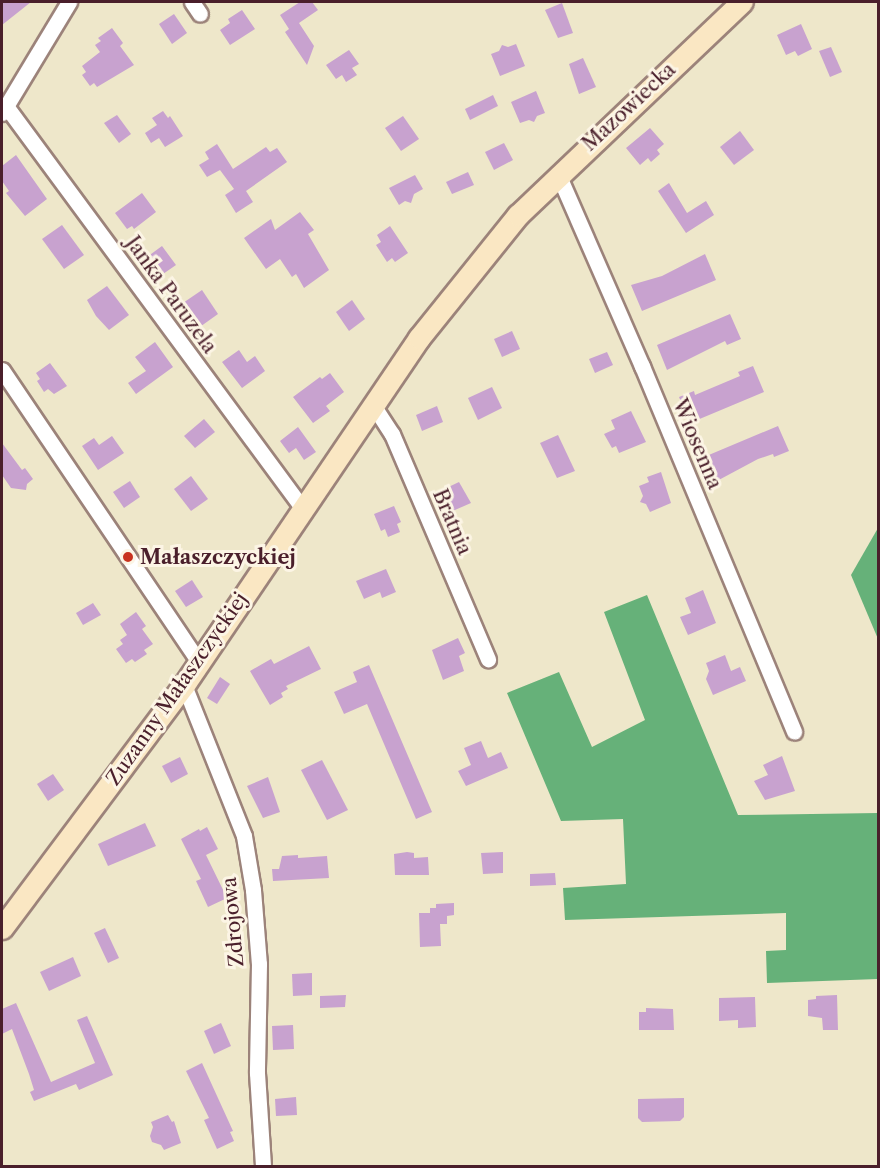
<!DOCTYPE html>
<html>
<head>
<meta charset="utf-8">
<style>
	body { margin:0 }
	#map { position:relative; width:880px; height:1168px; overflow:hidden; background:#eee7ca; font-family:"Libre Caslon Text",serif }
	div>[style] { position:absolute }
	.forest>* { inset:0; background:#66b179 }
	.building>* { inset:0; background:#c8a2cf }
	.roads { filter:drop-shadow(2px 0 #9c837a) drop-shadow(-2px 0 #9c837a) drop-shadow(0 2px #9c837a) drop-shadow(0 -2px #9c837a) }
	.street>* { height:15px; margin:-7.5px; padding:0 7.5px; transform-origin:7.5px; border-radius:7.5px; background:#fff }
	.secondary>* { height:21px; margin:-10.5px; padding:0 10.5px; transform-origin:10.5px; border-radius:10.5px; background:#fae7c3 }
	.dots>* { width:16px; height:16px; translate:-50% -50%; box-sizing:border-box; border:3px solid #fcf5e5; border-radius:50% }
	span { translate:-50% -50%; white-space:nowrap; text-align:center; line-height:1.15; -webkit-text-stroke:6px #fcf5e5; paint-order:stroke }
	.street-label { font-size:20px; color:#4a1f2b }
	.poi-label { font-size:20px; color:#4a1f2b; font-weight:700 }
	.left { translate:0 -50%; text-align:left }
	.frame { position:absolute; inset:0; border:3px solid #4a1f2b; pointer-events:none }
</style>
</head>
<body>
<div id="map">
	<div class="forest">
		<div style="clip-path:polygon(878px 528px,878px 639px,851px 575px)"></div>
		<div style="clip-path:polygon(647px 595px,738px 815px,878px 813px,878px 979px,767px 983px,766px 951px,786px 950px,786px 913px,565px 920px,563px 888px,626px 884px,623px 819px,561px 821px,507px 693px,559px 672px,592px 747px,645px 720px,604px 612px)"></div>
	</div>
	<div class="building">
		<div style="clip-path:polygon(2px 2px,31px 2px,2px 25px)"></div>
		<div style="clip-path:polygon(300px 2px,312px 2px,318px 10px,299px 23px,314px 46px,307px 65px,285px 32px,289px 29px,280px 15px)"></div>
		<div style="clip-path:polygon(562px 3px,573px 33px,558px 38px,545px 10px)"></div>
		<div style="clip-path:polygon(242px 10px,255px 29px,230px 45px,220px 30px,230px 23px,228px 19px)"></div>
		<div style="clip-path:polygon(174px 14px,187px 33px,172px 44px,159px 24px)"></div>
		<div style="clip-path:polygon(801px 24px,812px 49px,798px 56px,795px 51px,786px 55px,777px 35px)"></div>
		<div style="clip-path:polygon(112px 28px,123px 43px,120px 46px,134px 65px,97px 87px,94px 83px,90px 86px,82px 75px,86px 72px,82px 66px,100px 52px,95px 45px,101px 41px,98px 38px)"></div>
		<div style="clip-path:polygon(516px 44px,525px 66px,500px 76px,491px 54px,499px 51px,502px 45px,508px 47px)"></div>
		<div style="clip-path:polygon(831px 47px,842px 72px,830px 77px,819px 51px)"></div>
		<div style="clip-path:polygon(349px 50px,359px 64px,352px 68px,357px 75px,346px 82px,342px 75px,336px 79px,326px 65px)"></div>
		<div style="clip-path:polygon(583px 58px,596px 87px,579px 94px,569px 64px)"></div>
		<div style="clip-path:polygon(536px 91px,545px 113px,537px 116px,534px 122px,529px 120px,520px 123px,511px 102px)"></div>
		<div style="clip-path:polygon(493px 95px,498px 106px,470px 120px,465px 109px)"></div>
		<div style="clip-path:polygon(163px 111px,168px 118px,170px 116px,183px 136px,165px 147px,159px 138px,151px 143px,145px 133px,157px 125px,152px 118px)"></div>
		<div style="clip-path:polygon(117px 115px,131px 134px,119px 143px,104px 123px)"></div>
		<div style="clip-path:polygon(403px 116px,419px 139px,401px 151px,385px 128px)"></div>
		<div style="clip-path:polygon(650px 128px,664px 144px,657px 150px,660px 154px,651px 162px,648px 158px,640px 165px,626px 148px)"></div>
		<div style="clip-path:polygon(740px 131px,754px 150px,734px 165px,720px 147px)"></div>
		<div style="clip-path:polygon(504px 143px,513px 160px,494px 170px,485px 152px)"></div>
		<div style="clip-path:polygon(217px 144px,233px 169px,266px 147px,270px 152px,277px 148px,287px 162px,246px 191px,253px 202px,236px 213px,225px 195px,234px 189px,220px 170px,207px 177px,199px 165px,209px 159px,205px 152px)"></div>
		<div style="clip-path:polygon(16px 155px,47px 199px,25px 216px,6px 193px,9px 191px,2px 181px,2px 166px)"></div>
		<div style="clip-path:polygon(468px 172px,474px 185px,452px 194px,446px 182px)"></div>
		<div style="clip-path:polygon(415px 175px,423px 189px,414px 194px,411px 203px,405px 201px,399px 205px,389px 188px)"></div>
		<div style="clip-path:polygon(669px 183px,687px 213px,706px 201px,714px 215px,686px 233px,658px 191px)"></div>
		<div style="clip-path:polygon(142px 193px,156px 212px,134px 229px,132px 226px,127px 229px,115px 213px)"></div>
		<div style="clip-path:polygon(300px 212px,314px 230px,308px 234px,329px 270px,304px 288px,296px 274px,292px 277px,280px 259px,266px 269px,244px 238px,271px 219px,275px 230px)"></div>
		<div style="clip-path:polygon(62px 225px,84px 255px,64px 269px,42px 239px)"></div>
		<div style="clip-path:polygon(390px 226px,408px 253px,395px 262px,392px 258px,387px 262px,376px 245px,381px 242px,377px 235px)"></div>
		<div style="clip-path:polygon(162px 246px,176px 265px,163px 274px,158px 267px,155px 269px,147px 257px)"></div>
		<div style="clip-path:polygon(705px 254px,716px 280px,642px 311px,631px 285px,662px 276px)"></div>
		<div style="clip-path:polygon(107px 286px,129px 315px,109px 330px,96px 316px,87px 300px)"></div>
		<div style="clip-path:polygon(202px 290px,218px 314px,197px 329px,180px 305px)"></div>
		<div style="clip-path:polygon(352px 300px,365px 319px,349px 331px,336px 312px)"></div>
		<div style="clip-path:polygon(730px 314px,741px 339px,727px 345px,725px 341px,667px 370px,657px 345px)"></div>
		<div style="clip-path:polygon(512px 331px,520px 349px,502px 357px,494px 339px)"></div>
		<div style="clip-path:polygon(155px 342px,173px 367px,136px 394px,128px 383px,146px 371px,135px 357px)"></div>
		<div style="clip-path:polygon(239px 350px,247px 362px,255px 356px,265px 371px,242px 388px,222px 362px)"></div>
		<div style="clip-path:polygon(607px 352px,613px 365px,595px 373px,589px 359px)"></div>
		<div style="clip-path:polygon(50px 363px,67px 386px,54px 394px,48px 389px,44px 392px,37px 381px,40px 379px,36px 373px)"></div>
		<div style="clip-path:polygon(753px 366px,764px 392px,690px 423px,679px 397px,694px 391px,695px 395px,740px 376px,738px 372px)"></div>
		<div style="clip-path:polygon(330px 373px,344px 392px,326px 406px,330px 411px,313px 423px,293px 397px,320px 377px,322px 379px)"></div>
		<div style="clip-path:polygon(492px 387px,502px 408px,478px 420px,468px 398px)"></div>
		<div style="clip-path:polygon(437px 406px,443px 422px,422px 431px,416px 415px)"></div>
		<div style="clip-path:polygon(631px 411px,646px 442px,619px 453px,616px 446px,612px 448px,604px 434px,615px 429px,611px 420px)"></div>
		<div style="clip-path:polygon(204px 419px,215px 432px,195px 448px,184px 436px)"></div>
		<div style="clip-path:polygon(778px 426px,789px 451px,774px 457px,773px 454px,758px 459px,715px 482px,704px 457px)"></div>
		<div style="clip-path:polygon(298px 427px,316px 452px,304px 460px,296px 448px,289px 453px,280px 441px)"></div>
		<div style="clip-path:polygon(558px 435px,575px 471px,557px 478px,540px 443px)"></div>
		<div style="clip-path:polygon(112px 436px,124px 453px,98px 470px,82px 446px,94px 438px,99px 445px)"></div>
		<div style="clip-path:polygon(2px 443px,22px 470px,25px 468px,33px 479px,27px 484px,26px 490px,11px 488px,2px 475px)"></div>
		<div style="clip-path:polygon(661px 472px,671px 503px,650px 512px,646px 504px,640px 502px,643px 496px,639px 486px,649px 482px,647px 477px)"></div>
		<div style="clip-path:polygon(191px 476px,208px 499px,191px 511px,174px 489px)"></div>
		<div style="clip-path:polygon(130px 481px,140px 497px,124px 508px,113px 492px)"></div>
		<div style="clip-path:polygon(459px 482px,471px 503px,448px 513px,438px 492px)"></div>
		<div style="clip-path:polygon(394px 506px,401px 522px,397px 524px,400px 532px,388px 537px,385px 529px,381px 531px,374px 514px)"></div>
		<div style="clip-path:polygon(386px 569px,396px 592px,382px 598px,380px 592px,364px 599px,356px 581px)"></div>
		<div style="clip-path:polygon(192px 580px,203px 597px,186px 607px,175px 591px)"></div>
		<div style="clip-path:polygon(703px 590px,716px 623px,688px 635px,680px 617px,691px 613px,685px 598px)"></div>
		<div style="clip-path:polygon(93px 603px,101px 615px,83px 625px,76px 613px)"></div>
		<div style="clip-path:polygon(136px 612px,146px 626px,142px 629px,153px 644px,144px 650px,147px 654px,135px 662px,132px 659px,126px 663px,116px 649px,123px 644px,120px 640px,127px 635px,120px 624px)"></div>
		<div style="clip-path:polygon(458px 638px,465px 653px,459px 656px,464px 671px,443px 680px,432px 650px)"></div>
		<div style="clip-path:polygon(309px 646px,321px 669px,286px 686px,288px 689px,281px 693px,283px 697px,270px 705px,250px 671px,271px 659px,274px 664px)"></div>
		<div style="clip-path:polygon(725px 655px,731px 671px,740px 667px,746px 681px,713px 695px,706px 679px,709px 671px,706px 663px)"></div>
		<div style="clip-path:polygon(369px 665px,432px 812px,416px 819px,367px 704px,344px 714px,334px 692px,357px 682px,353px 672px)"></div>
		<div style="clip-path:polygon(220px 677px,230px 684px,217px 704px,207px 698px)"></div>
		<div style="clip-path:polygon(481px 741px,488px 758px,501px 752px,508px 768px,466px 786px,458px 771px,471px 765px,464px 748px)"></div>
		<div style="clip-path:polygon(782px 756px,795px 791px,765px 800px,754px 781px,768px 775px,763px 765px)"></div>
		<div style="clip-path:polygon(180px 757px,188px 774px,171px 783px,162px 766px)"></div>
		<div style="clip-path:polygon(322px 760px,348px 810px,327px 820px,301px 770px)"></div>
		<div style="clip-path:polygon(53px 774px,64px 790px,48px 801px,37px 784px)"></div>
		<div style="clip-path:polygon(268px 777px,280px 812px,263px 818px,247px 786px)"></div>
		<div style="clip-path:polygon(145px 823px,156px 846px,108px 866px,98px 844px)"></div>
		<div style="clip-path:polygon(207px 827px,218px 849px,206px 855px,227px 898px,208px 907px,196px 881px,201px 879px,181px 839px,199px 829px,200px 831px)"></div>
		<div style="clip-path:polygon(407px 852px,414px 853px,414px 858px,428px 857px,429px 875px,395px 875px,394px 854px)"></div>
		<div style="clip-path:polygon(503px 852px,503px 873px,483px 874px,481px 853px)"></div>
		<div style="clip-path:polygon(298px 855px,298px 858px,327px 856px,329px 878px,273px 881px,272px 869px,279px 869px,282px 856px)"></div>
		<div style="clip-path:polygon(555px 873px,556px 885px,530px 886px,530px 874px)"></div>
		<div style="clip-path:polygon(454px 903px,454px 915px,447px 916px,447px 924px,440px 924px,441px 946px,420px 947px,419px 913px,430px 913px,430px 908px,436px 908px,436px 904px)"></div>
		<div style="clip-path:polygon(105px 928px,119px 958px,108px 963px,94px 933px)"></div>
		<div style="clip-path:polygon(73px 957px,81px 976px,49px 991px,40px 972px)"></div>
		<div style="clip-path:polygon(312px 973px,312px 995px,293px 996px,292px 974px)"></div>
		<div style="clip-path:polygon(346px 995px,345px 1007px,320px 1008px,320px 996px)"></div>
		<div style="clip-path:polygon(837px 995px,838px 1030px,823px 1030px,822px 1018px,808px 1016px,808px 1000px,816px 999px,816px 996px)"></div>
		<div style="clip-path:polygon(755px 997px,756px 1027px,738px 1028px,738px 1020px,719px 1021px,719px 998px)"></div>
		<div style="clip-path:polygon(16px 1003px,51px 1082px,95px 1063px,77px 1020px,87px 1016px,113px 1075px,79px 1090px,76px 1084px,34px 1101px,30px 1092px,34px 1090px,29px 1074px,12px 1029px,2px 1034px,2px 1009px)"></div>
		<div style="clip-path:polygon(646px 1008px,673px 1009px,674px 1030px,639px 1030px,639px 1012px,646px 1012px)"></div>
		<div style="clip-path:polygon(221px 1023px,231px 1046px,214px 1054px,204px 1031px)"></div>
		<div style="clip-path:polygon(293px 1025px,294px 1049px,273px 1050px,272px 1026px)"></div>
		<div style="clip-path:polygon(202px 1063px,233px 1131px,230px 1132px,234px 1141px,217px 1149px,204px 1120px,209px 1118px,186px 1071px)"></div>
		<div style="clip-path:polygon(296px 1097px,297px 1115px,276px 1116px,275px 1099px)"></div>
		<div style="clip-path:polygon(684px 1098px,684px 1117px,680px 1121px,642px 1122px,638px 1118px,638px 1099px)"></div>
		<div style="clip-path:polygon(168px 1115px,172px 1122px,174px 1121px,181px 1143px,164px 1150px,161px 1145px,152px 1142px,150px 1136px,153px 1127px,151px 1122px)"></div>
	</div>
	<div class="roads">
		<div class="street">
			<div style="left:192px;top:2px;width:14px;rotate:56deg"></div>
			<div style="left:6px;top:106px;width:498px;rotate:53.6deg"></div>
			<div style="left:2px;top:113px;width:130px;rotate:-58.9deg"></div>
			<div style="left:558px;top:174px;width:210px;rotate:66.4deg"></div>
			<div style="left:642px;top:366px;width:396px;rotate:67.4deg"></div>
			<div style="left:2px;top:370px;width:352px;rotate:56deg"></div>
			<div style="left:373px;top:405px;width:35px;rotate:57deg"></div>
			<div style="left:392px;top:434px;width:245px;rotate:66.9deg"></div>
			<div style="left:184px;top:685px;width:162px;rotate:68.3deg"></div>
			<div style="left:244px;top:836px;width:55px;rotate:80.5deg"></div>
			<div style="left:253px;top:890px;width:74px;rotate:85.4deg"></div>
			<div style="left:259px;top:964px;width:109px;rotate:91.1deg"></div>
			<div style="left:257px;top:1073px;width:93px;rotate:86.3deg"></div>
		</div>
		<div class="secondary">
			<div style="left:2px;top:928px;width:304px;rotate:-53.2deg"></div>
			<div style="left:184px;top:685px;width:419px;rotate:-55.9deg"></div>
			<div style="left:419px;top:338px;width:158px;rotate:-51.2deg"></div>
			<div style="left:518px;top:215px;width:309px;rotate:-43.6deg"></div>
		</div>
	</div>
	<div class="dots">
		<div style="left:128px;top:557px;background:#c8321e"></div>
	</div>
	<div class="street-label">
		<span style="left:629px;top:107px;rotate:-43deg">Mazowiecka</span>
		<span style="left:171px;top:295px;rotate:54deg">Janka Paruzela</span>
		<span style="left:697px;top:444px;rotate:67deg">Wiosenna</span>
		<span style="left:452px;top:522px;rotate:67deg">Bratnia</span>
		<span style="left:177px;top:689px;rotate:-55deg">Zuzanny Małaszczyckiej</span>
		<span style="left:233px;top:922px;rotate:-95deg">Zdrojowa</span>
	</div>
	<div class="poi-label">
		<span class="left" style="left:140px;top:557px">Małaszczyckiej</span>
	</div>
	<div class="frame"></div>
</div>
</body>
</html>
